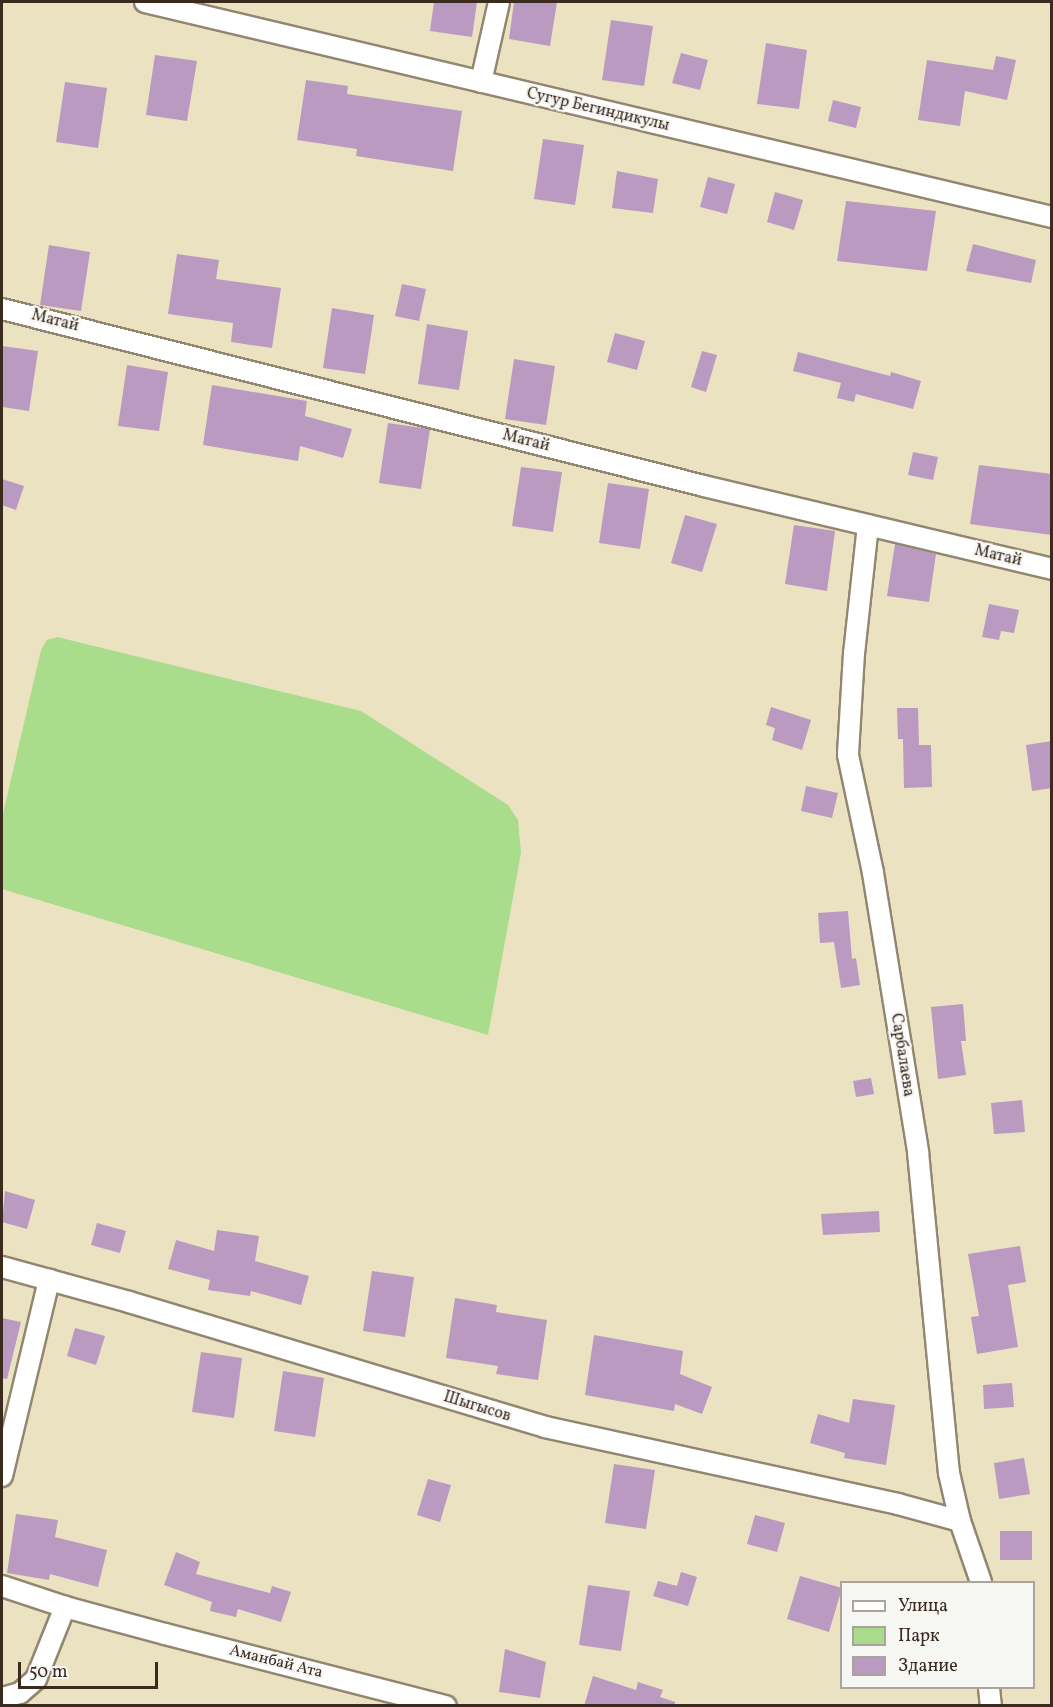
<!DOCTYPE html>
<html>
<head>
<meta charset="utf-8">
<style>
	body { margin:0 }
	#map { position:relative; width:1053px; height:1707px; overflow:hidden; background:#ebe2c2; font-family:Vollkorn,serif }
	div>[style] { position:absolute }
	.green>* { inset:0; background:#a9dc8b }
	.building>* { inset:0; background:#ba9ac1 }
	.roads { filter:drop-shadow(2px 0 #938670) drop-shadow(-2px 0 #938670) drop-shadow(0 2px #938670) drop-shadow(0 -2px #938670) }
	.street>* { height:20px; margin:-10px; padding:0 10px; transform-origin:10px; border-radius:10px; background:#fff }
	span { translate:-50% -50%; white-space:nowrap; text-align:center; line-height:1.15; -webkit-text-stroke:4.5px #f6f6f2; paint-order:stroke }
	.street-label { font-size:16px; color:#3b2a1e }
	.frame { position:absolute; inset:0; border:3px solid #3b2a1e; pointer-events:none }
	.legend { position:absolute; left:840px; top:1581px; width:195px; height:108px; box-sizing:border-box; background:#f6f6f2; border:2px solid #aba49d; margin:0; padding:8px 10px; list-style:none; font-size:18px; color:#3b2a1e }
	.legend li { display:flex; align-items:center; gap:12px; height:30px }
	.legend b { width:30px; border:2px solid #aba49d }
	.scale { position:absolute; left:18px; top:1662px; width:140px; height:27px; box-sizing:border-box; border:3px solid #3b2a1e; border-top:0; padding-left:8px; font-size:18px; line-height:21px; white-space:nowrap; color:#3b2a1e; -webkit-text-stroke:4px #f6f6f2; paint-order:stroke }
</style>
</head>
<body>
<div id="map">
	<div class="green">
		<div style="clip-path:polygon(57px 637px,361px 711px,508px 805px,518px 820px,521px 853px,488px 1035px,2px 889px,2px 818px,41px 650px,47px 640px)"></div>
	</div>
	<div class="building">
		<div style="clip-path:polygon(434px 2px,477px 2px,472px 37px,430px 31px)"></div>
		<div style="clip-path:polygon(514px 2px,557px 2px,550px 46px,509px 39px)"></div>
		<div style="clip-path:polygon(611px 20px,653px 26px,644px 86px,602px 80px)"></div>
		<div style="clip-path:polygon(766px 43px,807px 50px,799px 109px,757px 104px)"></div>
		<div style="clip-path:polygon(681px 53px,708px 60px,700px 90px,672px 83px)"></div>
		<div style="clip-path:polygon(155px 55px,197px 61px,187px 121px,146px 115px)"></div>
		<div style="clip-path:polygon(996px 56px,1016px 60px,1007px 100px,965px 91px,960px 126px,918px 120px,927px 60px,993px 70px)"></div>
		<div style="clip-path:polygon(306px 80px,348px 86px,347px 94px,462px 111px,453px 171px,356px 156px,357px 149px,297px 140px)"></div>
		<div style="clip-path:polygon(65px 82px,107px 88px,98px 148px,56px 142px)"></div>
		<div style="clip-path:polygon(833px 100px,861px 107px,856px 128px,828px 121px)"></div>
		<div style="clip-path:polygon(543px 139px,584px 145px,575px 205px,534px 199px)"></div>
		<div style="clip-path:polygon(617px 171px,658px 179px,653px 213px,612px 208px)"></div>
		<div style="clip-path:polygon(708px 177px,735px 184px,727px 214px,700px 207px)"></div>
		<div style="clip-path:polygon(775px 192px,803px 200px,794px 230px,767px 222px)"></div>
		<div style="clip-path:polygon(846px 201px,936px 211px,927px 271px,837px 261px)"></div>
		<div style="clip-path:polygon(973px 244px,1036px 260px,1031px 283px,966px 271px)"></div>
		<div style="clip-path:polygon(49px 245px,90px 252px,81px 311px,40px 305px)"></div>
		<div style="clip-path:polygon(177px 254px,219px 260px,216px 279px,281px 288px,272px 348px,231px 342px,233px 323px,168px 314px)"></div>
		<div style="clip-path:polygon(402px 284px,426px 289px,419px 321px,395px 316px)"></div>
		<div style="clip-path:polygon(332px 308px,374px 315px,365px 374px,323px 368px)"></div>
		<div style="clip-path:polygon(427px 324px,468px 331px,459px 390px,418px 384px)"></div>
		<div style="clip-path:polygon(615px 333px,645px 341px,637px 370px,607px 362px)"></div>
		<div style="clip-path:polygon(2px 346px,38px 351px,29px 411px,2px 407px)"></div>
		<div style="clip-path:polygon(702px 351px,717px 355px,706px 392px,691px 387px)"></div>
		<div style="clip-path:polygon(798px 352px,890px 376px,891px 372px,921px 381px,913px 409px,856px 394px,854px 402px,837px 398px,841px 383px,793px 371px)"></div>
		<div style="clip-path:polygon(514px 359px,555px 366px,546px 425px,505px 419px)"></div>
		<div style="clip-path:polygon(127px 365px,168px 372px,159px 431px,118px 426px)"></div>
		<div style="clip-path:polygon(212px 385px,307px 401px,305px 416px,352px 429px,343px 458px,300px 446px,298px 461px,203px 445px)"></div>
		<div style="clip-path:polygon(388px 423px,430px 429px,421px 489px,379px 483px)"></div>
		<div style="clip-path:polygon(913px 452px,938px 457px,933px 480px,908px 475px)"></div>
		<div style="clip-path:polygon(979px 465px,1052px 474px,1052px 535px,970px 524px)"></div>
		<div style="clip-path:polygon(521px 467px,562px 472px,553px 532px,512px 526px)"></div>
		<div style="clip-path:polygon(2px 479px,24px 486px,16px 510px,2px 505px)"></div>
		<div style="clip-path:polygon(608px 483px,649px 489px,640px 549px,599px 543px)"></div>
		<div style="clip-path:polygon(685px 515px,717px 524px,702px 572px,671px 563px)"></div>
		<div style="clip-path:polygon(794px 525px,835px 531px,827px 591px,785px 584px)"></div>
		<div style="clip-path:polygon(895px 544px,936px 554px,929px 602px,887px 596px)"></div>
		<div style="clip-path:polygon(989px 604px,1019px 610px,1014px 633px,1001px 631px,999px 640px,982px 637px)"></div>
		<div style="clip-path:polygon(771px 707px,811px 720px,802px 750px,772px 740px,775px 728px,766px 725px)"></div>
		<div style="clip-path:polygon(897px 708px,918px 708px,919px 745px,931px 745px,932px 787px,904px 788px,903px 739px,898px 739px)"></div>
		<div style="clip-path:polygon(1052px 741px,1052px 788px,1032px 791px,1026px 745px)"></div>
		<div style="clip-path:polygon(806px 786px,838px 793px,832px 818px,801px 811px)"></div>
		<div style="clip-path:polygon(848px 911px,852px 959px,856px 958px,860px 985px,841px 988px,834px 942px,820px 943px,818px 913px)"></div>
		<div style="clip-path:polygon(963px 1004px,966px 1041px,961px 1041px,966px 1075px,938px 1079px,931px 1007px)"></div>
		<div style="clip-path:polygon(871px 1078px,874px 1094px,856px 1097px,853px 1081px)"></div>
		<div style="clip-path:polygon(1022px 1100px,1025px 1132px,994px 1134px,991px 1103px)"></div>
		<div style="clip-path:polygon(5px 1191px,35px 1200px,27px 1229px,2px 1222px)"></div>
		<div style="clip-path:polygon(879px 1211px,880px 1232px,823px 1235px,821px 1214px)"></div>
		<div style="clip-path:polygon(97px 1223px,126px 1231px,120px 1253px,91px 1245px)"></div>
		<div style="clip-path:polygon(217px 1230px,259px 1236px,255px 1261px,309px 1276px,301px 1305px,251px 1291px,250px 1296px,208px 1290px,210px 1280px,168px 1269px,176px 1240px,214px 1251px)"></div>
		<div style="clip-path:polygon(1020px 1246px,1026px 1282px,1008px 1285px,1018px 1347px,977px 1354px,971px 1317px,979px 1316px,968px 1254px)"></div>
		<div style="clip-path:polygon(372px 1271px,414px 1277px,405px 1337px,363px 1331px)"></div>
		<div style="clip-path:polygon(455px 1298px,497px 1305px,496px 1312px,547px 1320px,538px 1380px,496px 1374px,498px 1366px,446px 1358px)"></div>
		<div style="clip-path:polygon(2px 1318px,21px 1322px,7px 1379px,2px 1378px)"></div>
		<div style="clip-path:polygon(75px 1328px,105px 1336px,96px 1365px,67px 1356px)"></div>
		<div style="clip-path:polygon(594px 1335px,683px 1351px,680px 1374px,712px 1387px,702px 1414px,675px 1404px,674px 1411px,585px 1395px)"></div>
		<div style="clip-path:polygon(201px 1352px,242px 1358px,234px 1418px,192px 1412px)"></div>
		<div style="clip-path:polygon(283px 1371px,324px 1378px,315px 1437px,274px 1431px)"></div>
		<div style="clip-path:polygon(1012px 1383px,1014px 1407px,984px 1409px,983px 1385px)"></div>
		<div style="clip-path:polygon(853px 1399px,895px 1405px,886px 1465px,844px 1458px,845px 1453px,810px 1443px,818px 1414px,849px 1423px)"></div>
		<div style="clip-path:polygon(1024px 1458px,1030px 1494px,999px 1499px,994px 1463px)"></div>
		<div style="clip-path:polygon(614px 1464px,655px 1470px,646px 1529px,605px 1523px)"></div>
		<div style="clip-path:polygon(428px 1479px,451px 1485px,440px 1522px,417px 1515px)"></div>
		<div style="clip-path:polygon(16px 1514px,58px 1520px,55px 1537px,107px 1550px,98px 1587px,50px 1574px,49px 1580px,7px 1573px)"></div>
		<div style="clip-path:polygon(755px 1515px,785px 1523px,777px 1552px,747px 1544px)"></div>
		<div style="clip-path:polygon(1000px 1531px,1032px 1531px,1032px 1560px,1000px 1560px)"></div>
		<div style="clip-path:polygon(176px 1552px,200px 1562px,196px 1574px,270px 1593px,272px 1586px,291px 1592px,281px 1622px,238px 1609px,236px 1617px,210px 1611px,212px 1602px,164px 1585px)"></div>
		<div style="clip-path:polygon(681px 1572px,697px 1577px,688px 1606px,653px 1596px,658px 1581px,677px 1586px)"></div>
		<div style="clip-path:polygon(800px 1576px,842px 1588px,829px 1632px,787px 1619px)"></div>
		<div style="clip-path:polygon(588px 1585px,630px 1591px,621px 1651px,579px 1645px)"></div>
		<div style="clip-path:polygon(505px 1649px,546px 1662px,540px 1698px,499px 1692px)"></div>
		<div style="clip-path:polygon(593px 1676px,636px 1690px,638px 1682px,663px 1690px,660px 1697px,675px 1702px,675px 1706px,584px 1706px)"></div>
	</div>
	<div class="roads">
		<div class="street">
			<div style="left:145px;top:2px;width:932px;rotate:13.34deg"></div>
			<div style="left:481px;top:82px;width:82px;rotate:-77.3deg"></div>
			<div style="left:2px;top:309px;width:724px;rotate:14.15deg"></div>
			<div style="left:704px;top:486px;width:358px;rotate:13.4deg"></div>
			<div style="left:868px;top:525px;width:129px;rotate:96.2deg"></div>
			<div style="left:854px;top:653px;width:102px;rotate:93.4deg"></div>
			<div style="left:848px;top:755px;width:121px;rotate:78deg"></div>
			<div style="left:873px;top:873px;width:283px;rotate:80.8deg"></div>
			<div style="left:918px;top:1152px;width:322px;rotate:84.5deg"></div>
			<div style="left:949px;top:1473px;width:49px;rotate:77.1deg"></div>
			<div style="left:960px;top:1521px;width:65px;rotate:71deg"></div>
			<div style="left:2px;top:1267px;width:132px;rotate:15.4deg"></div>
			<div style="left:129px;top:1302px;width:434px;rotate:16.7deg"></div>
			<div style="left:545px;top:1427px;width:361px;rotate:12.3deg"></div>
			<div style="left:898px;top:1504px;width:64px;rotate:15.3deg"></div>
			<div style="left:2px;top:1476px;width:202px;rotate:-76.5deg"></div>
			<div style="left:2px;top:1586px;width:66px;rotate:18.4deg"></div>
			<div style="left:65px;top:1607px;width:104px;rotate:15.1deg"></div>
			<div style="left:165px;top:1634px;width:290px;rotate:14.4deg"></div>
			<div style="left:989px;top:1688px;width:18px;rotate:84deg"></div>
			<div style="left:2px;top:1698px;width:19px;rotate:-16deg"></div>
			<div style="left:20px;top:1693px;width:21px;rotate:-41deg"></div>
			<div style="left:36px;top:1679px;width:78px;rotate:-68.1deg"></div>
		</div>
	</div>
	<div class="street-label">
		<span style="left:598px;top:110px;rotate:13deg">Сугур Бегиндикулы</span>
		<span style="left:55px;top:321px;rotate:14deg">Матай</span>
		<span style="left:526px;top:441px;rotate:14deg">Матай</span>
		<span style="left:998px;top:556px;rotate:13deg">Матай</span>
		<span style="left:902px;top:1055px;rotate:81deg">Сарбалаева</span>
		<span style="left:477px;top:1407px;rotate:17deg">Шыгысов</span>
		<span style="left:276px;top:1662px;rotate:14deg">Аманбай Ата</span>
	</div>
	<div class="frame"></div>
	<ul class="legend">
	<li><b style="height:8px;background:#fff"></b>Улица</li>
	<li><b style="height:16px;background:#a9dc8b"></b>Парк</li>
	<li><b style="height:16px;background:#ba9ac1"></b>Здание</li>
	</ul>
	<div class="scale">50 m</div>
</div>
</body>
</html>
